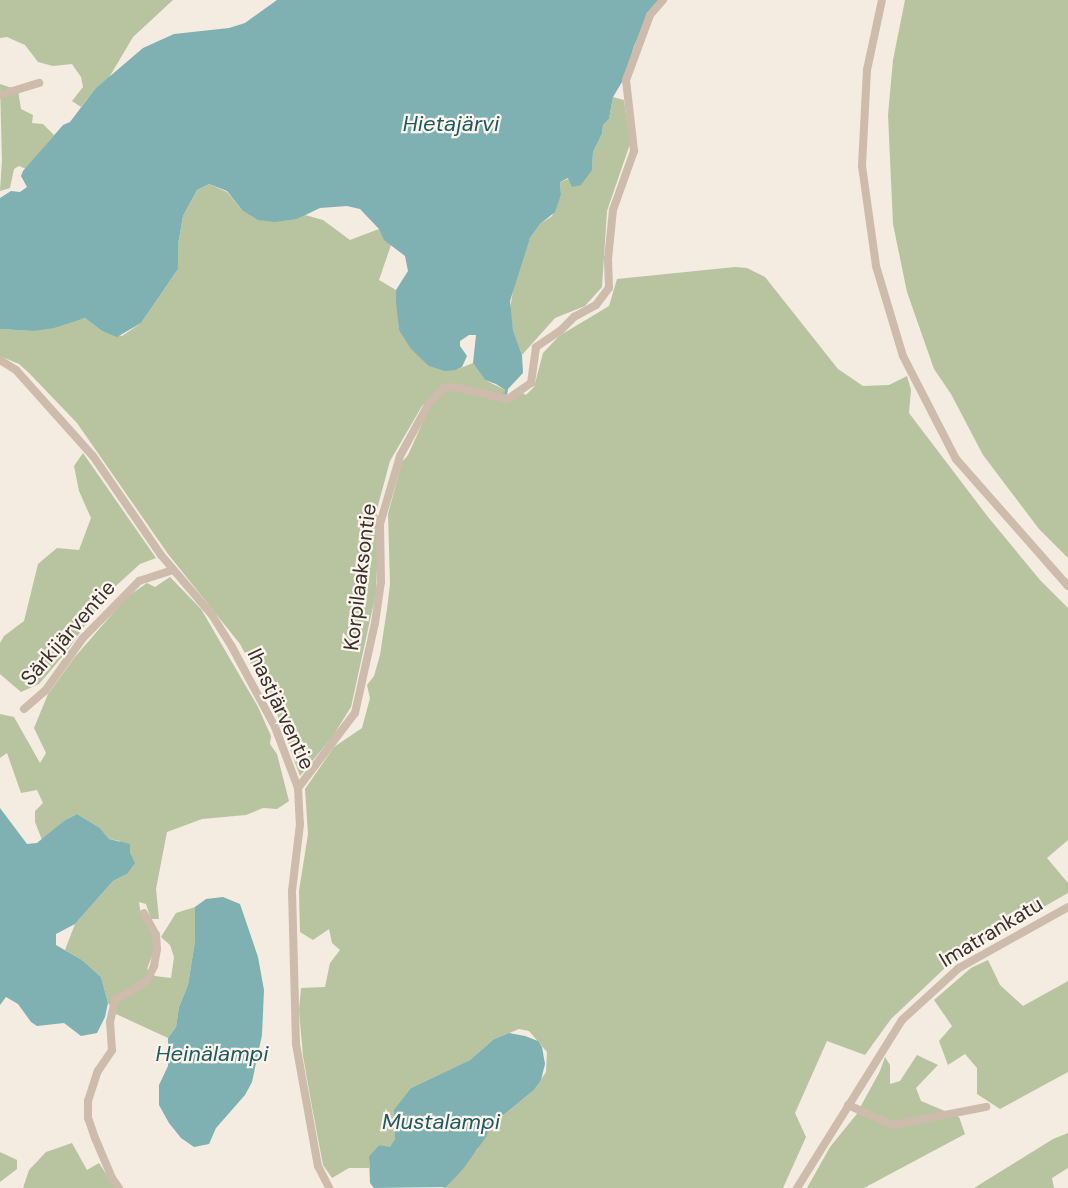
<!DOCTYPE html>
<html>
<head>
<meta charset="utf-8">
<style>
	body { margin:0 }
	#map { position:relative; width:1068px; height:1188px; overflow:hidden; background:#f4ebe1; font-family:"DM Sans",sans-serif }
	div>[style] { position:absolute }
	.green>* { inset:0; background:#b8c4a0 }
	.water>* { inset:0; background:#7fb0b2 }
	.minor>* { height:8px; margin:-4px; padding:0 4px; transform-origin:4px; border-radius:4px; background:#cdbbac }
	span { translate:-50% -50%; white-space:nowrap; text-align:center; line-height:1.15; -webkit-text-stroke:4.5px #fbf5ee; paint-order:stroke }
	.street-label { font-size:21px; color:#3b302b }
	.water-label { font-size:22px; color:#1f5a5e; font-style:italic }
</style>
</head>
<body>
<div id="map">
	<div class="green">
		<div style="clip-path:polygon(0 0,173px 0,133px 37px,107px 81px,95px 89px,81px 107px,72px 101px,83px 87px,81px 77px,72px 64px,53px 66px,38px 62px,25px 45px,7px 37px,0 38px)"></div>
		<div style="clip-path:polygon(905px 0,1068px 0,1068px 558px,1039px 529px,983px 455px,951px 394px,934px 369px,907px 292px,893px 224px,888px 115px,893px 60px)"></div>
		<div style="clip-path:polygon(0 84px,18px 90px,21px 109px,33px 115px,32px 123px,43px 124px,54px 135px,26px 169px,19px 166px,14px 169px,10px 188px,0 191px,2px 160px)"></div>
		<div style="clip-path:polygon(613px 97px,624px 100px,630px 144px,607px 211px,602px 287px,585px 306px,555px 318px,522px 355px,513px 330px,510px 309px,515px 278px,530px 238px,540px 224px,552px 216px,561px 195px,560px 182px,592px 170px,593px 152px,602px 134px,603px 125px,609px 119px)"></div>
		<div style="clip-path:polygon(209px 184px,227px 192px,242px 210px,297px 219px,305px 215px,323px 220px,350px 240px,379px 229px,391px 245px,379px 280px,396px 290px,399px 330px,456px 370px,473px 363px,485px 380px,505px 390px,506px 394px,501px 394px,441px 387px,422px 406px,390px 461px,376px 513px,379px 518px,376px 593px,351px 707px,333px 736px,300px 776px,277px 714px,240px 644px,168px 554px,77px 423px,29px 373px,19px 364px,0 356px,0 329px,33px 331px,85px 318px,102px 331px,122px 336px,141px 323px,178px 269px,178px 245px,183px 216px,197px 190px)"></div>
		<div style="clip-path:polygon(735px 267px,747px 268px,765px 277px,838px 369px,863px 386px,889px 385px,907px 376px,911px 390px,909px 413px,988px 517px,1040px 580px,1068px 608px,1068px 840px,1047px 858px,1068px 883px,1068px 893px,982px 942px,947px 966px,891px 1019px,865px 1055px,827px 1041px,795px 1113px,806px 1137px,783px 1188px,443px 1188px,477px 1150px,490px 1126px,534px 1090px,546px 1072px,547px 1052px,529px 1031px,519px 1029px,494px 1039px,470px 1060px,411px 1088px,396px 1120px,395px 1139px,390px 1148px,379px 1145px,369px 1156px,369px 1168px,349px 1168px,332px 1178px,323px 1165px,312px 1107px,303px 1056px,299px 1010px,301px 988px,325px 987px,330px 963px,340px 950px,332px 943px,329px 929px,313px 940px,300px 932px,299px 891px,308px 834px,305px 789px,334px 747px,362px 728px,370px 698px,367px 685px,374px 676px,380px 655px,387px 609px,390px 584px,388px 514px,402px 462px,408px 455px,431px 404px,442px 393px,451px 389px,484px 394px,507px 403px,523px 393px,526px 395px,534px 387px,543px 353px,559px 336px,609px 306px,617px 279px)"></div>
		<div style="clip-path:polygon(83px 453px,156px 558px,140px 564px,107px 594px,67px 651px,39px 684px,21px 692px,0 674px,0 643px,4px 636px,24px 621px,38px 564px,57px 548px,79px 550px,91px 518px,79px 491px,74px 466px)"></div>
		<div style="clip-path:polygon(170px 577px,201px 609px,258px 707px,271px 736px,270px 744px,277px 754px,289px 801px,277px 809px,263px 808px,246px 815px,202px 819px,167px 832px,156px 889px,159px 919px,151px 919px,146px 904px,139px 902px,141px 915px,154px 937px,153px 953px,147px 969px,155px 976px,171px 978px,174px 957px,170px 945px,161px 937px,176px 913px,195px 907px,195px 941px,188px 985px,179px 1007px,176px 1027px,168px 1038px,116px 1014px,108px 1003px,101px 977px,82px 960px,65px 950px,75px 924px,113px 881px,127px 874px,120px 841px,109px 839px,100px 828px,77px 814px,65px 820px,42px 840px,35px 822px,35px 811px,43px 803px,37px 790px,21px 793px,7px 753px,0 758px,0 714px,14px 717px,40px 763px,46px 753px,34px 728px,48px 694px,74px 658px,127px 597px,147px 583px,155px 587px)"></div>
		<div style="clip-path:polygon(988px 960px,1000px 985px,1023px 1006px,1068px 981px,1068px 1072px,1000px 1109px,977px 1094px,977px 1068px,965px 1054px,948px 1065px,939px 1041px,952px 1026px,934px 1000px,971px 968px)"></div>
		<div style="clip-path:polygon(917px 1055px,938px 1065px,916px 1088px,921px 1101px,959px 1117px,965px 1134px,864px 1188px,807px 1188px,830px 1147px,856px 1115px,880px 1071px,885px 1057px,890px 1065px,890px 1084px,900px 1081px)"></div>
		<div style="clip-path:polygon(1068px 1133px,1068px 1168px,1052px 1178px,1054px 1188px,974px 1188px,1053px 1139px)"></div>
		<div style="clip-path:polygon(72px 1143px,87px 1170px,99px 1163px,115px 1188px,23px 1188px,29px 1170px,46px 1152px)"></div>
		<div style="clip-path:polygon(0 1152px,17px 1160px,17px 1169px,0 1182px)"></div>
	</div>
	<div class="water">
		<div style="clip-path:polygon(277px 0,661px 0,645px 22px,634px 46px,625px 77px,613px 97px,609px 119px,603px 125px,602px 134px,593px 152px,592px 170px,581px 185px,572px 187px,568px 178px,560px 182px,561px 195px,555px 212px,540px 224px,530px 238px,510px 301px,513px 330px,522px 355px,523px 373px,508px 389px,507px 395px,501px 394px,505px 393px,505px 390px,496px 384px,485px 380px,473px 363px,476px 335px,469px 335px,460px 341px,460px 346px,467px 356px,462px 367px,456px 370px,445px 371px,429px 366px,411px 349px,399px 330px,396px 302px,396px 290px,408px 271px,405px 256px,384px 240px,379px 229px,360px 209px,347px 206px,320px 208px,297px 219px,275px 222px,258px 220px,242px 210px,227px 191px,209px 184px,197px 190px,183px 216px,178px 245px,178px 269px,141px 323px,117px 337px,102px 331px,85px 318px,54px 328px,33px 331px,0 329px,0 198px,11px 191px,20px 192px,27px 187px,21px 176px,23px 171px,63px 125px,70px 122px,95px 89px,143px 48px,174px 34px,229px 28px,245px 23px)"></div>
		<div style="clip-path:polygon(0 808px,27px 844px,37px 843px,65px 820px,77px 814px,100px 828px,109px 839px,130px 844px,130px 853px,135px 863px,127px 874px,113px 881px,75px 924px,56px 934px,56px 945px,82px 960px,101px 977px,108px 1003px,105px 1017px,97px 1033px,81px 1036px,64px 1023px,37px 1026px,31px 1022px,18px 1004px,6px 997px,0 1005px)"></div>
		<div style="clip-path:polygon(223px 897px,240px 904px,258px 957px,264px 990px,262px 1035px,252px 1082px,245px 1095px,216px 1128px,209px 1144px,194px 1147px,181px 1138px,169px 1123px,159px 1105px,159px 1085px,168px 1066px,168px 1038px,176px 1027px,179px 1007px,188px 985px,195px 941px,195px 907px,206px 899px)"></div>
		<div style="clip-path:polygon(509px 1033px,525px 1036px,538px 1041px,542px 1047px,545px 1064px,541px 1080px,534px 1090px,490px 1126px,486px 1137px,463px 1169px,446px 1187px,374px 1188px,370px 1183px,369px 1156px,379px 1145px,390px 1147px,395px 1139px,394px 1110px,411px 1088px,470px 1060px,494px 1039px)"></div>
	</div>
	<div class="minor">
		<div style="left:882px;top:0;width:72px;rotate:102.1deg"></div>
		<div style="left:867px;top:70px;width:96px;rotate:93deg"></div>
		<div style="left:862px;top:166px;width:101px;rotate:82deg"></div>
		<div style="left:876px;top:266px;width:94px;rotate:73.3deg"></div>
		<div style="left:903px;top:356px;width:116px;rotate:62.8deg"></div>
		<div style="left:956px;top:459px;width:169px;rotate:48.6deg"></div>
		<div style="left:0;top:95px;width:41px;rotate:-17.1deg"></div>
		<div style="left:0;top:360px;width:19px;rotate:32deg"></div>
		<div style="left:16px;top:370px;width:115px;rotate:48.2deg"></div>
		<div style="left:93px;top:456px;width:120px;rotate:55.5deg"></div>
		<div style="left:161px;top:555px;width:79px;rotate:49.6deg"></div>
		<div style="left:212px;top:615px;width:38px;rotate:58deg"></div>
		<div style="left:232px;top:647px;width:91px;rotate:61.7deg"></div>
		<div style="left:275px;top:727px;width:65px;rotate:69.3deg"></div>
		<div style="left:298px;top:788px;width:36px;rotate:87deg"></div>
		<div style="left:300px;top:824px;width:67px;rotate:96.8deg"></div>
		<div style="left:292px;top:891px;width:153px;rotate:88.5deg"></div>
		<div style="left:296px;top:1044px;width:124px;rotate:79.8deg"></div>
		<div style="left:318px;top:1166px;width:25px;rotate:63deg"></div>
		<div style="left:24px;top:709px;width:28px;rotate:-41deg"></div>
		<div style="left:45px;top:691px;width:65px;rotate:-54.4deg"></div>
		<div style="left:83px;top:638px;width:80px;rotate:-45.5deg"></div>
		<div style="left:139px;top:581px;width:36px;rotate:-18deg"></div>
		<div style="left:298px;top:788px;width:94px;rotate:-52.8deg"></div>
		<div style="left:355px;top:713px;width:92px;rotate:-77.5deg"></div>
		<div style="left:375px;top:623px;width:41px;rotate:-81.7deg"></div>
		<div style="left:381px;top:582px;width:58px;rotate:-91deg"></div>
		<div style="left:380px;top:524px;width:71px;rotate:-73.6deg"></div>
		<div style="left:400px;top:456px;width:60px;rotate:-61.3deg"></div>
		<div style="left:429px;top:403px;width:21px;rotate:-45deg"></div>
		<div style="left:444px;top:388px;width:9px;rotate:-6deg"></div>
		<div style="left:453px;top:387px;width:56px;rotate:12.3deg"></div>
		<div style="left:508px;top:399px;width:28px;rotate:-35deg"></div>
		<div style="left:531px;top:383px;width:36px;rotate:-82deg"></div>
		<div style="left:536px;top:347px;width:29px;rotate:-34deg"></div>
		<div style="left:560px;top:331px;width:20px;rotate:-45deg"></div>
		<div style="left:574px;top:317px;width:25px;rotate:-29deg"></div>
		<div style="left:596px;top:305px;width:21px;rotate:-53deg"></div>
		<div style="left:609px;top:288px;width:29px;rotate:-92deg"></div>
		<div style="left:608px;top:259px;width:49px;rotate:-84.2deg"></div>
		<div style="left:613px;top:210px;width:63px;rotate:-70.4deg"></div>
		<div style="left:634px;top:151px;width:71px;rotate:-96.4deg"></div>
		<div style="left:626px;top:80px;width:69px;rotate:-69.7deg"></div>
		<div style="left:650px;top:15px;width:20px;rotate:-49deg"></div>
		<div style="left:848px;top:1105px;width:49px;rotate:24deg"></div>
		<div style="left:893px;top:1125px;width:95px;rotate:-11deg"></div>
		<div style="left:119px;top:1188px;width:12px;rotate:-125deg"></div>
		<div style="left:112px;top:1178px;width:43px;rotate:-113deg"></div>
		<div style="left:95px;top:1138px;width:21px;rotate:-109deg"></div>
		<div style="left:88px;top:1118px;width:17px;rotate:-90deg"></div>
		<div style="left:88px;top:1101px;width:32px;rotate:-72deg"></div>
		<div style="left:98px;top:1071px;width:25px;rotate:-56deg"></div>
		<div style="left:112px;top:1050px;width:28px;rotate:-94deg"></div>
		<div style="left:110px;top:1022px;width:23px;rotate:-77deg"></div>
		<div style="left:115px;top:1000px;width:36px;rotate:-30deg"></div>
		<div style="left:146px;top:982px;width:18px;rotate:-63deg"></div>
		<div style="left:154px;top:966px;width:17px;rotate:-80deg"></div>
		<div style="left:157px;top:949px;width:14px;rotate:-94deg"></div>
		<div style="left:156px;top:935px;width:25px;rotate:-119deg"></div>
		<div style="left:797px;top:1188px;width:198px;rotate:-58deg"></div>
		<div style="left:902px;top:1020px;width:77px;rotate:-42.4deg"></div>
		<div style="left:959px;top:968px;width:125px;rotate:-29.2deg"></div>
	</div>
	<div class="street-label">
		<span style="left:360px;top:577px;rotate:-83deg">Korpilaaksontie</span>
		<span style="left:68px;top:633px;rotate:-49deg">Särkijärventie</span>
		<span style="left:281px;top:709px;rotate:65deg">Ihastjärventie</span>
		<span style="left:991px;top:932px;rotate:-31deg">Imatrankatu</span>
	</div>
	<div class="water-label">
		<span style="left:451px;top:124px">Hietajärvi</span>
		<span style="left:212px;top:1054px">Heinälampi</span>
		<span style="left:441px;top:1122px">Mustalampi</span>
	</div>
</div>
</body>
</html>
